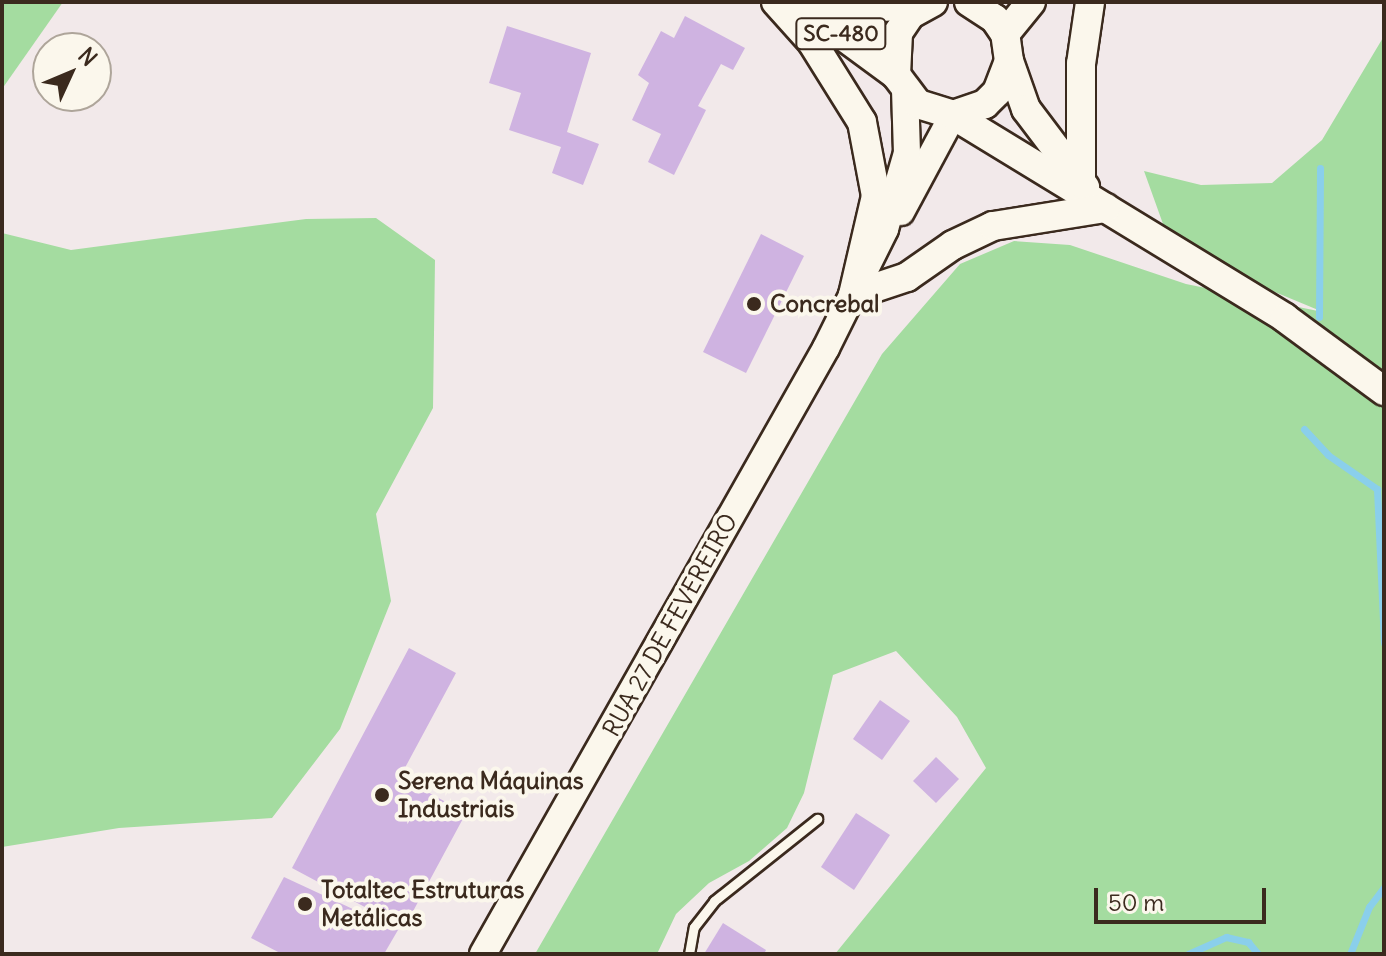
<!DOCTYPE html>
<html>
<head>
<meta charset="utf-8">
<style>
	body { margin:0 }
	#map { position:relative; width:1386px; height:956px; overflow:hidden; background:#f2e9ea; font-family:Delius,sans-serif }
	div>[style] { position:absolute }
	.green>* { inset:0; background:#a4dca0 }
	.stream>* { height:7px; margin:-3.5px; padding:0 3.5px; transform-origin:3.5px; border-radius:3.5px; background:#8acfeb }
	.building>* { inset:0; background:#cfb3e1 }
	.roads { filter:drop-shadow(2px 0 #3b2a1e) drop-shadow(-2px 0 #3b2a1e) drop-shadow(0 2px #3b2a1e) drop-shadow(0 -2px #3b2a1e) }
	.lane>* { height:9px; margin:-4.5px; padding:0 4.5px; transform-origin:4.5px; border-radius:4.5px; background:#fbf7ec }
	.secondary>* { height:26px; margin:-13px; padding:0 13px; transform-origin:13px; border-radius:13px; background:#fbf7ec }
	.primary>* { height:28px; margin:-14px; padding:0 14px; transform-origin:14px; border-radius:14px; background:#fbf7ec }
	.dots>* { width:22px; height:22px; translate:-50% -50%; box-sizing:border-box; border:4px solid #fbf7ec; border-radius:50% }
	span { translate:-50% -50%; white-space:nowrap; text-align:center; line-height:1.15; -webkit-text-stroke:8px #fbf7ec; paint-order:stroke }
	.shield-label span { padding:2px 6px; background:#fbf7ec; border:2px solid; border-radius:6px; -webkit-text-stroke-width:0 }
	.shield-label { font-size:22px; color:#3b2a1e; font-weight:700 }
	.poi-label { font-size:24px; color:#3b2a1e; font-weight:700 }
	.left { translate:0 -50%; text-align:left }
	.street-label { font-size:24px; color:#3b2a1e }
	.frame { position:absolute; inset:0; border:4px solid #3b2a1e; pointer-events:none }
	.north { position:absolute; left:32px; top:32px; width:80px; height:80px; box-sizing:border-box; background:#fbf7ec; border:2px solid #aea59a; border-radius:50%; rotate:46deg; font-size:22px; font-weight:700; line-height:32px; text-align:center; color:#3b2a1e }
	.north::after { content:''; display:block; margin:auto; width:28px; height:36px; background:#3b2a1e; clip-path:polygon(50% 0,100% 100%,50% 72%,0 100%) }
	.scale { position:absolute; left:1094px; top:888px; width:172px; height:36px; box-sizing:border-box; border:4px solid #3b2a1e; border-top:0; padding-left:10px; font-size:24px; line-height:28px; white-space:nowrap; color:#3b2a1e; -webkit-text-stroke:6px #fbf7ec; paint-order:stroke }
</style>
</head>
<body>
<div id="map">
	<div class="green">
		<div style="clip-path:polygon(2px 2px,63px 2px,2px 89px)"></div>
		<div style="clip-path:polygon(1384px 36px,1384px 954px,835px 954px,986px 768px,957px 717px,896px 651px,833px 675px,804px 793px,787px 828px,749px 861px,709px 883px,676px 914px,657px 954px,535px 954px,882px 354px,960px 264px,1014px 241px,1070px 245px,1186px 284px,1323px 312px,1172px 249px,1144px 171px,1201px 185px,1272px 183px,1322px 140px)"></div>
		<div style="clip-path:polygon(376px 218px,435px 260px,433px 408px,376px 514px,391px 601px,340px 729px,272px 818px,119px 828px,2px 847px,2px 233px,71px 250px,306px 219px)"></div>
	</div>
	<div class="stream">
		<div style="left:1319px;top:317px;width:149px;rotate:-89.6deg"></div>
		<div style="left:1304px;top:429px;width:35px;rotate:47deg"></div>
		<div style="left:1328px;top:455px;width:60px;rotate:34.8deg"></div>
		<div style="left:1377px;top:489px;width:154px;rotate:87.4deg"></div>
		<div style="left:1188px;top:954px;width:42px;rotate:-24.1deg"></div>
		<div style="left:1226px;top:937px;width:23px;rotate:13deg"></div>
		<div style="left:1248px;top:942px;width:16px;rotate:50deg"></div>
		<div style="left:1350px;top:954px;width:51px;rotate:-68deg"></div>
		<div style="left:1369px;top:907px;width:25px;rotate:-53deg"></div>
	</div>
	<div class="building">
		<div style="clip-path:polygon(685px 16px,745px 48px,733px 70px,721px 64px,698px 106px,706px 110px,674px 175px,648px 162px,661px 134px,632px 120px,649px 83px,638px 75px,661px 31px,674px 38px)"></div>
		<div style="clip-path:polygon(507px 26px,591px 53px,567px 132px,599px 144px,583px 185px,552px 173px,561px 147px,509px 130px,521px 93px,489px 83px)"></div>
		<div style="clip-path:polygon(761px 234px,804px 256px,746px 373px,703px 352px)"></div>
		<div style="clip-path:polygon(409px 648px,456px 673px,400px 777px,466px 813px,404px 928px,292px 868px)"></div>
		<div style="clip-path:polygon(880px 700px,910px 721px,882px 760px,853px 739px)"></div>
		<div style="clip-path:polygon(936px 757px,959px 779px,936px 803px,913px 781px)"></div>
		<div style="clip-path:polygon(856px 813px,890px 835px,854px 890px,821px 867px)"></div>
		<div style="clip-path:polygon(284px 877px,398px 930px,384px 954px,282px 954px,251px 938px)"></div>
		<div style="clip-path:polygon(723px 923px,766px 950px,764px 954px,704px 954px)"></div>
	</div>
	<div class="roads">
		<div class="lane">
			<div style="left:689px;top:954px;width:27px;rotate:-80deg"></div>
			<div style="left:694px;top:927px;width:33px;rotate:-52deg"></div>
			<div style="left:714px;top:901px;width:132px;rotate:-38.5deg"></div>
		</div>
		<div class="secondary">
			<div style="left:901px;top:212px;width:110px;rotate:-61.8deg"></div>
			<div style="left:483px;top:954px;width:696px;rotate:-60.49deg"></div>
			<div style="left:826px;top:348px;width:133px;rotate:-63.6deg"></div>
			<div style="left:885px;top:229px;width:79px;rotate:-73.9deg"></div>
			<div style="left:907px;top:153px;width:62px;rotate:-91.8deg"></div>
		</div>
		<div class="primary">
			<div style="left:776px;top:2px;width:54px;rotate:48deg"></div>
			<div style="left:812px;top:42px;width:94px;rotate:58deg"></div>
			<div style="left:862px;top:122px;width:75px;rotate:79.3deg"></div>
			<div style="left:876px;top:196px;width:102px;rotate:103.1deg"></div>
			<div style="left:813px;top:2px;width:54px;rotate:6.3deg"></div>
			<div style="left:867px;top:8px;width:60px;rotate:-3.8deg"></div>
			<div style="left:933px;top:2px;width:26px;rotate:151deg"></div>
			<div style="left:910px;top:15px;width:22px;rotate:124deg"></div>
			<div style="left:898px;top:33px;width:42px;rotate:92.7deg"></div>
			<div style="left:896px;top:75px;width:36px;rotate:53deg"></div>
			<div style="left:918px;top:104px;width:37px;rotate:17deg"></div>
			<div style="left:953px;top:115px;width:34px;rotate:-19deg"></div>
			<div style="left:985px;top:104px;width:17px;rotate:-45deg"></div>
			<div style="left:997px;top:92px;width:33px;rotate:-69deg"></div>
			<div style="left:1009px;top:61px;width:27px;rotate:-98deg"></div>
			<div style="left:1005px;top:34px;width:18px;rotate:-124deg"></div>
			<div style="left:995px;top:19px;width:31px;rotate:-147deg"></div>
			<div style="left:786px;top:4px;width:47px;rotate:26.6deg"></div>
			<div style="left:828px;top:25px;width:84px;rotate:36.3deg"></div>
			<div style="left:1005px;top:34px;width:41px;rotate:-50.9deg"></div>
			<div style="left:1009px;top:61px;width:51px;rotate:70.5deg"></div>
			<div style="left:1026px;top:109px;width:98px;rotate:52.9deg"></div>
			<div style="left:953px;top:115px;width:389px;rotate:31.4deg"></div>
			<div style="left:1285px;top:318px;width:123px;rotate:36.4deg"></div>
			<div style="left:1081px;top:183px;width:119px;rotate:-90deg"></div>
			<div style="left:1081px;top:64px;width:63px;rotate:-81.7deg"></div>
			<div style="left:853px;top:295px;width:57px;rotate:-18.4deg"></div>
			<div style="left:907px;top:277px;width:56px;rotate:-34.8deg"></div>
			<div style="left:953px;top:245px;width:44px;rotate:-25.4deg"></div>
			<div style="left:993px;top:226px;width:114px;rotate:-9.1deg"></div>
		</div>
	</div>
	<div class="dots">
		<div style="left:754px;top:304px;background:#3b2a1e"></div>
		<div style="left:382px;top:795px;background:#3b2a1e"></div>
		<div style="left:305px;top:904px;background:#3b2a1e"></div>
	</div>
	<div class="shield-label">
		<span style="left:841px;top:34px">SC-480</span>
	</div>
	<div class="poi-label">
		<span class="left" style="left:770px;top:304px">Concrebal</span>
		<span class="left" style="left:398px;top:795px">Serena Máquinas<br>Industriais</span>
		<span class="left" style="left:321px;top:904px">Totaltec Estruturas<br>Metálicas</span>
	</div>
	<div class="street-label">
		<span style="left:670px;top:625px;rotate:-61deg">RUA 27 DE FEVEREIRO</span>
	</div>
	<div class="frame"></div>
	<div class="north">N</div>
	<div class="scale">50 m</div>
</div>
</body>
</html>
